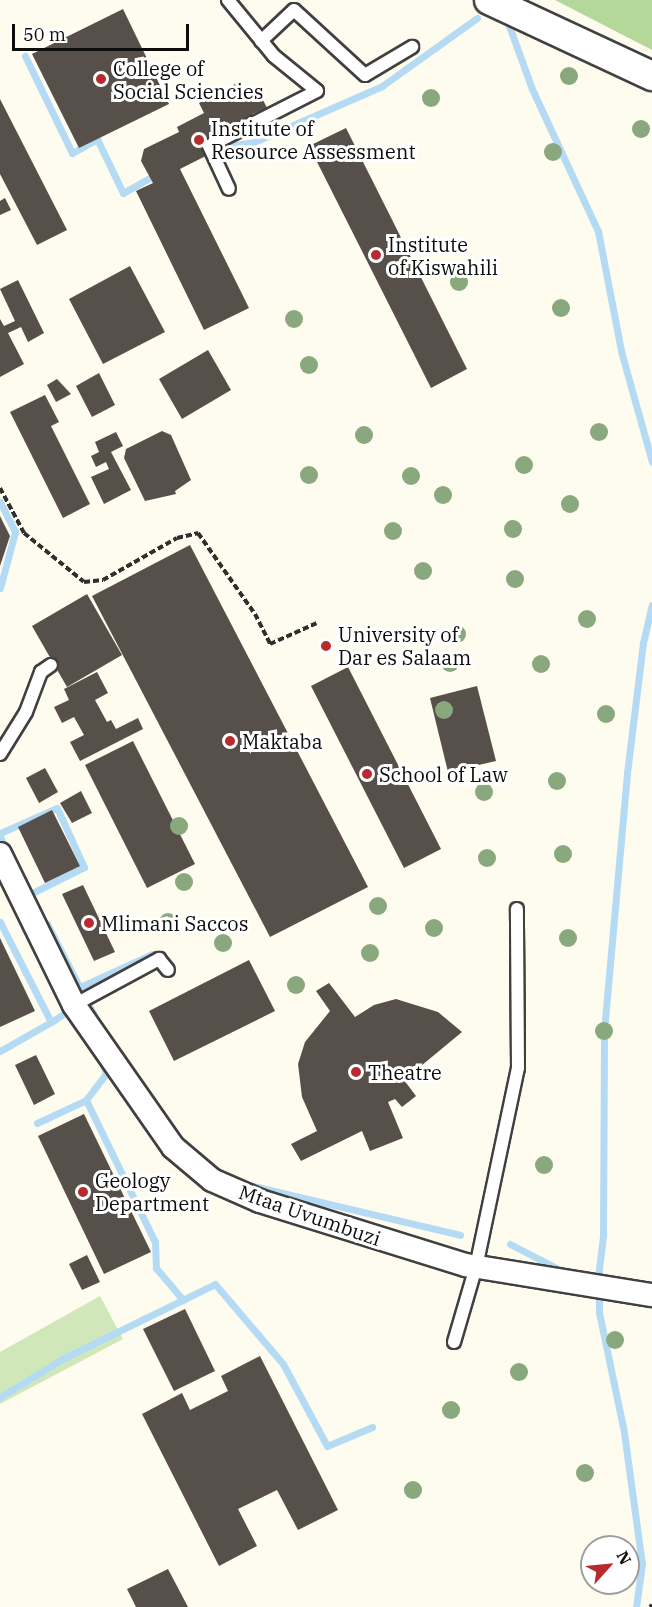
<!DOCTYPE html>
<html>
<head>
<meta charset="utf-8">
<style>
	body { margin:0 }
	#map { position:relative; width:652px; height:1607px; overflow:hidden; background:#fefcee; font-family:"IBM Plex Serif",serif }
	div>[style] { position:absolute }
	.green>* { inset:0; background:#d0e8b9 }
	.forest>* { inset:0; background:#b4d899 }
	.stream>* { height:7px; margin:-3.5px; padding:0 3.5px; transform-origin:3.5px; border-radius:3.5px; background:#b5dbf4 }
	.building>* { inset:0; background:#564f4a }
	.path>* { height:4px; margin-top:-2px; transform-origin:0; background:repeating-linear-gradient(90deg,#2f2f2f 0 6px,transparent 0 9px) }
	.roads { filter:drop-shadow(2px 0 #404040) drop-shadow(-2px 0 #404040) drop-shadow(0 2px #404040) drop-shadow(0 -2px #404040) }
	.service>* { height:12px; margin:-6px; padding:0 6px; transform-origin:6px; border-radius:6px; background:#fff }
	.minor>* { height:22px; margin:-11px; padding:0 11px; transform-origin:11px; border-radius:11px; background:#fff }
	.tertiary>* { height:28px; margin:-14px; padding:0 14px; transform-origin:14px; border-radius:14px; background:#fff }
	.trees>* { width:18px; height:18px; margin:-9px; border-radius:50%; background:#8aa87d }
	.dots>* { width:16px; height:16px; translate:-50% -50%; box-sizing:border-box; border:3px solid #fff; border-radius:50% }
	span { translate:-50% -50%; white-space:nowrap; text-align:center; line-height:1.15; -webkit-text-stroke:6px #fff; paint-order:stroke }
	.poi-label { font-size:20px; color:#0d0d0d }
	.left { translate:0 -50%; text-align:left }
	.street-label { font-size:20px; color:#0d0d0d }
	.north { position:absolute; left:580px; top:1535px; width:60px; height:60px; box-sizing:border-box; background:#fff; border:2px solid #9e9e9e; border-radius:50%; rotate:63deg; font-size:16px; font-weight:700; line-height:24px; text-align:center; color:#0d0d0d }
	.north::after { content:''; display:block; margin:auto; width:21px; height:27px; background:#b82a2d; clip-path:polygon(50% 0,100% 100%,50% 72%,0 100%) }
	.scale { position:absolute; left:12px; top:24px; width:177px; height:27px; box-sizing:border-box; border:3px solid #0d0d0d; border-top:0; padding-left:8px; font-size:18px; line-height:21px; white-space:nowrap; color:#0d0d0d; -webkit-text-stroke:4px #fff; paint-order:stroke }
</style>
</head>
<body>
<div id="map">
	<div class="green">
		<div style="clip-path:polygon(100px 1296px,123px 1339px,0 1404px,0 1352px)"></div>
	</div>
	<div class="forest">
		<div style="clip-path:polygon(555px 0,652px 0,652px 50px)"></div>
	</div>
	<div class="stream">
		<div style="left:508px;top:23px;width:70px;rotate:70deg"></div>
		<div style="left:532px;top:89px;width:157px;rotate:65.1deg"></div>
		<div style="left:598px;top:231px;width:122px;rotate:79.1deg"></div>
		<div style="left:621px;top:351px;width:115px;rotate:74.4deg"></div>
		<div style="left:25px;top:56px;width:108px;rotate:64.1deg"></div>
		<div style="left:72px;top:153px;width:29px;rotate:-29deg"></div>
		<div style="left:97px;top:139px;width:60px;rotate:64.3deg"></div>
		<div style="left:123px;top:193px;width:40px;rotate:-29.7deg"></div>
		<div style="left:220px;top:147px;width:34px;rotate:-8deg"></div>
		<div style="left:254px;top:142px;width:140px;rotate:-23.6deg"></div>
		<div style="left:382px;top:86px;width:117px;rotate:-35.6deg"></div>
		<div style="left:0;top:502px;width:34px;rotate:63deg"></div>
		<div style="left:15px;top:532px;width:58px;rotate:105deg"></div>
		<div style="left:0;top:833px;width:62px;rotate:-23.7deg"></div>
		<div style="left:57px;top:808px;width:65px;rotate:65.4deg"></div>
		<div style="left:84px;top:867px;width:60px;rotate:153.4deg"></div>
		<div style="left:0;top:837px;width:16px;rotate:63deg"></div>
		<div style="left:0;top:922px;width:112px;rotate:63deg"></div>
		<div style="left:51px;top:1022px;width:59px;rotate:150.4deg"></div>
		<div style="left:47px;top:924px;width:102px;rotate:62.7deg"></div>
		<div style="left:80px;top:987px;width:79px;rotate:-24.6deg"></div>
		<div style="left:51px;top:1022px;width:24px;rotate:-33deg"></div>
		<div style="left:86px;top:1100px;width:34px;rotate:-53deg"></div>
		<div style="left:106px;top:1073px;width:14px;rotate:-111deg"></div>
		<div style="left:37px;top:1123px;width:54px;rotate:-25.1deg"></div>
		<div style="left:86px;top:1100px;width:158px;rotate:64.1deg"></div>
		<div style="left:155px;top:1242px;width:26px;rotate:88deg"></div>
		<div style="left:156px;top:1268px;width:42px;rotate:49.8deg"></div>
		<div style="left:249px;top:1185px;width:217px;rotate:13.3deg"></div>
		<div style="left:510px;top:1244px;width:61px;rotate:27.4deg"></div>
		<div style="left:0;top:1397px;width:75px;rotate:-31.4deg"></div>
		<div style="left:64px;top:1358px;width:168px;rotate:-26.1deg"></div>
		<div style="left:215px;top:1284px;width:105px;rotate:49.6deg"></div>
		<div style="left:283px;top:1364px;width:93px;rotate:61.8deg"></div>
		<div style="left:327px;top:1446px;width:49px;rotate:-22.9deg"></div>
		<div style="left:636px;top:1607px;width:43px;rotate:-82.1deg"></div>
		<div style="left:642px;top:1564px;width:133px;rotate:-97.8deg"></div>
		<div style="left:624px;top:1432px;width:123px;rotate:-101.8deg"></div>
		<div style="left:599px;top:1312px;width:43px;rotate:-90deg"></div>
		<div style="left:599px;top:1269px;width:35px;rotate:-83deg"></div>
		<div style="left:603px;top:1234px;width:203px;rotate:-89.7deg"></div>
		<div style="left:604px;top:1031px;width:259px;rotate:-84.9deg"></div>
		<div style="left:627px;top:773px;width:131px;rotate:-83deg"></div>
		<div style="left:643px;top:643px;width:39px;rotate:-77deg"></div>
	</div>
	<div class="building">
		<div style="clip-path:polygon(123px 9px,169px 104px,79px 148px,32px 54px)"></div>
		<div style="clip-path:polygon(235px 84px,242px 96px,257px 88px,267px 108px,252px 114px,259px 129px,180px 169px,249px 308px,204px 330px,136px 191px,153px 183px,141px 161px,144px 149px,179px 132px,177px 127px,204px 113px,199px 103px)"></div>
		<div style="clip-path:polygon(0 99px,67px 230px,37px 245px,0 174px)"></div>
		<div style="clip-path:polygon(346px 128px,467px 369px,431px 388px,309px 146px)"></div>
		<div style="clip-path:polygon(5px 198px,11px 210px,0 215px,0 201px)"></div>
		<div style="clip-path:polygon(130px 266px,165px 332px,103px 364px,69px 299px)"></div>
		<div style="clip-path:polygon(18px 280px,44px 333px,28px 342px,21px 327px,8px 333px,24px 364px,0 377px,0 319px,4px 326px,15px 321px,0 289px)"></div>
		<div style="clip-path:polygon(208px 350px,231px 390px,182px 419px,159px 379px)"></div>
		<div style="clip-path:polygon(99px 373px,115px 405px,92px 417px,76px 386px)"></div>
		<div style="clip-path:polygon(57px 379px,71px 394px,56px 402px,47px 385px)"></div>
		<div style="clip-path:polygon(45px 395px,59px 422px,51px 426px,90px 504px,63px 518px,10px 412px)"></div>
		<div style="clip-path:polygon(162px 431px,171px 435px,191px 480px,175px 491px,176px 494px,145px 501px,124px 458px,126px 449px)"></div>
		<div style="clip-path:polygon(116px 432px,123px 446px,111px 452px,131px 490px,104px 504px,91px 477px,109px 469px,106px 462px,96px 467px,91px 456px,99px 452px,95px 442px)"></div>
		<div style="clip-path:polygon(0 516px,10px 536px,0 566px)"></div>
		<div style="clip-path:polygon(190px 545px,368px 887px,270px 937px,92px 596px)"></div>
		<div style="clip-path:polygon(87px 594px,122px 655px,67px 687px,32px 626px)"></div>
		<div style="clip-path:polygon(348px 667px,441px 849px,404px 868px,311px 686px)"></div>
		<div style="clip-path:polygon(97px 672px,108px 693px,95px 700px,107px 722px,111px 720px,116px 729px,138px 718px,143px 729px,80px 761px,70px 742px,84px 735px,74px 717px,62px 723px,54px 707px,69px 700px,64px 689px)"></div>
		<div style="clip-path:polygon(477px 686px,496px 761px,448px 772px,430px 698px)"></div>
		<div style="clip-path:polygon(133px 741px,195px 864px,147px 888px,85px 765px)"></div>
		<div style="clip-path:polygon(45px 768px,58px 792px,39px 803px,26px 778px)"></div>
		<div style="clip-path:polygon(81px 791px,92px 813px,72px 823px,60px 803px)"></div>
		<div style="clip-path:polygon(52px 810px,80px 866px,45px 883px,18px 827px)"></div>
		<div style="clip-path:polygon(83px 885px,115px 952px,94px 961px,62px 894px)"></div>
		<div style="clip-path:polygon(0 938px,35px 1011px,0 1027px)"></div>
		<div style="clip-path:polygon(249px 960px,275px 1011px,174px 1061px,149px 1011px)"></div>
		<div style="clip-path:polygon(329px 983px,355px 1017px,374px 1005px,396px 999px,438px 1012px,462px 1032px,404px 1080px,416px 1096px,402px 1107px,395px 1099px,388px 1102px,403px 1138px,370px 1151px,362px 1131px,301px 1161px,291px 1144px,317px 1131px,302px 1097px,298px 1064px,305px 1042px,330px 1011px,316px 991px)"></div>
		<div style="clip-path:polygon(36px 1055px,55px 1094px,34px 1105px,15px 1065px)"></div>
		<div style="clip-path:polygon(84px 1114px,151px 1252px,104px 1274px,38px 1136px)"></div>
		<div style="clip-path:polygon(87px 1255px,100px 1282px,82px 1290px,69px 1264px)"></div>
		<div style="clip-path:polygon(185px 1309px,215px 1371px,174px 1391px,143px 1329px)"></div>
		<div style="clip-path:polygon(260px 1356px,338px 1510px,298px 1530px,277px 1490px,238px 1509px,257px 1546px,219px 1566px,142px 1414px,182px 1393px,190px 1410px,228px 1391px,221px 1376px)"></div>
		<div style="clip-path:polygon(168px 1569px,188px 1607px,136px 1607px,127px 1589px)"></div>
	</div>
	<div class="path">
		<div style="left:0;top:488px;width:51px;rotate:61.9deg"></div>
		<div style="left:24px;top:533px;width:77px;rotate:39.2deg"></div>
		<div style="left:84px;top:582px;width:19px;rotate:-6deg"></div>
		<div style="left:103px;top:580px;width:85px;rotate:-29.6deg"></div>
		<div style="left:177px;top:538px;width:22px;rotate:-13deg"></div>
		<div style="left:198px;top:533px;width:99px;rotate:54.9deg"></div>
		<div style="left:255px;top:614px;width:34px;rotate:63deg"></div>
		<div style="left:270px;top:644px;width:51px;rotate:-24.1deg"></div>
		<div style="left:650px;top:1607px;width:3px;rotate:-45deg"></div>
	</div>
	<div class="roads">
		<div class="service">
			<div style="left:228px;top:0;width:72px;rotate:50.6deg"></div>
			<div style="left:274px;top:56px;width:55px;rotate:39.1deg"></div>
			<div style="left:317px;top:91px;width:121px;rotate:153deg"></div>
			<div style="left:209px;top:146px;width:47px;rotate:65.1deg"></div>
			<div style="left:261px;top:41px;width:45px;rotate:-43.2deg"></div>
			<div style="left:294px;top:10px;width:96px;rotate:42.5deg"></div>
			<div style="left:365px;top:75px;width:55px;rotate:-30.8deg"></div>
			<div style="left:0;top:754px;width:49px;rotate:-58.2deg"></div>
			<div style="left:26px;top:712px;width:43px;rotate:-69.4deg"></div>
			<div style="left:41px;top:672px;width:12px;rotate:-35deg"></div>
			<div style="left:74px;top:1005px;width:97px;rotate:-28.4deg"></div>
			<div style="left:159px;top:959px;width:14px;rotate:51deg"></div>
			<div style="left:454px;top:1342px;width:78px;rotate:-73.7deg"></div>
			<div style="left:476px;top:1267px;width:203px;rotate:-78.1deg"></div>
			<div style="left:518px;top:1068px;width:159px;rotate:-90.4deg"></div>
		</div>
		<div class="minor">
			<div style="left:0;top:854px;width:168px;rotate:63.9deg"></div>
			<div style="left:74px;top:1005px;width:173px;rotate:55.1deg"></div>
			<div style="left:173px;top:1147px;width:51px;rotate:40.2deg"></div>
			<div style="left:212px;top:1180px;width:52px;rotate:23.6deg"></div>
			<div style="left:260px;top:1201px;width:216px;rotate:17.3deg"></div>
			<div style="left:466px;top:1265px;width:188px;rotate:9.2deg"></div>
		</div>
		<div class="tertiary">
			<div style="left:489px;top:0;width:180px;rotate:25deg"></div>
		</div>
	</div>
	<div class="trees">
		<div style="left:569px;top:76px"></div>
		<div style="left:431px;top:98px"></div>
		<div style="left:641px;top:129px"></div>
		<div style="left:553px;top:152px"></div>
		<div style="left:459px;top:282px"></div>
		<div style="left:561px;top:308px"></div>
		<div style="left:294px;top:319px"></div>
		<div style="left:309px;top:365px"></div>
		<div style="left:599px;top:432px"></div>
		<div style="left:364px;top:435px"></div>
		<div style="left:524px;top:465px"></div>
		<div style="left:309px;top:475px"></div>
		<div style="left:411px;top:476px"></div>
		<div style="left:443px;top:495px"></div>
		<div style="left:570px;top:504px"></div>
		<div style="left:513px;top:529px"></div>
		<div style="left:393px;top:531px"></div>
		<div style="left:423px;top:571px"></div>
		<div style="left:515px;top:579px"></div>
		<div style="left:587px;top:619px"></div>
		<div style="left:457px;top:634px"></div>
		<div style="left:450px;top:663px"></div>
		<div style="left:541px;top:664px"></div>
		<div style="left:444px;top:710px"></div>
		<div style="left:606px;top:714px"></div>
		<div style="left:557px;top:781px"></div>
		<div style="left:484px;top:792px"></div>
		<div style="left:179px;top:826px"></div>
		<div style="left:563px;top:854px"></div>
		<div style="left:487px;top:858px"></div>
		<div style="left:184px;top:882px"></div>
		<div style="left:378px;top:906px"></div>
		<div style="left:168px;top:922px"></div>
		<div style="left:434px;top:928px"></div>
		<div style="left:568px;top:938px"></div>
		<div style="left:223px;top:943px"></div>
		<div style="left:370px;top:953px"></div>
		<div style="left:296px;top:985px"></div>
		<div style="left:604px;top:1031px"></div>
		<div style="left:544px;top:1165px"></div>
		<div style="left:615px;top:1340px"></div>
		<div style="left:519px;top:1372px"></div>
		<div style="left:451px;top:1410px"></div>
		<div style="left:585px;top:1473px"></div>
		<div style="left:413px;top:1490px"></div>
	</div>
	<div class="dots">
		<div style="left:101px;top:79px;background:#b82a2d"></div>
		<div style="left:199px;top:140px;background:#b82a2d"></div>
		<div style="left:376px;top:255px;background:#b82a2d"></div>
		<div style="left:326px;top:646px;background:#b82a2d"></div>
		<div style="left:230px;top:741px;background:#b82a2d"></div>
		<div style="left:367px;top:774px;background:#b82a2d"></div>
		<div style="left:89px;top:923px;background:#b82a2d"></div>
		<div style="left:356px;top:1072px;background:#b82a2d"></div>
		<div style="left:83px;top:1192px;background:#b82a2d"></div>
	</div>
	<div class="poi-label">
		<span class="left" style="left:113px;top:80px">College of<br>Social Sciencies</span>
		<span class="left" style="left:211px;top:140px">Institute of<br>Resource Assessment</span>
		<span class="left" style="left:388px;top:256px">Institute<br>of Kiswahili</span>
		<span class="left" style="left:338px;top:646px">University of<br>Dar es Salaam</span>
		<span class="left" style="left:242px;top:741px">Maktaba</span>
		<span class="left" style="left:379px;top:774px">School of Law</span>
		<span class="left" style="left:101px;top:923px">Mlimani Saccos</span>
		<span class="left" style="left:368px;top:1072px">Theatre</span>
		<span class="left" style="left:95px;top:1192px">Geology<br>Department</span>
	</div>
	<div class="street-label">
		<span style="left:310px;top:1215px;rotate:19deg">Mtaa Uvumbuzi</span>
	</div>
	<div class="north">N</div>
	<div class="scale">50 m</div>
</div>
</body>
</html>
